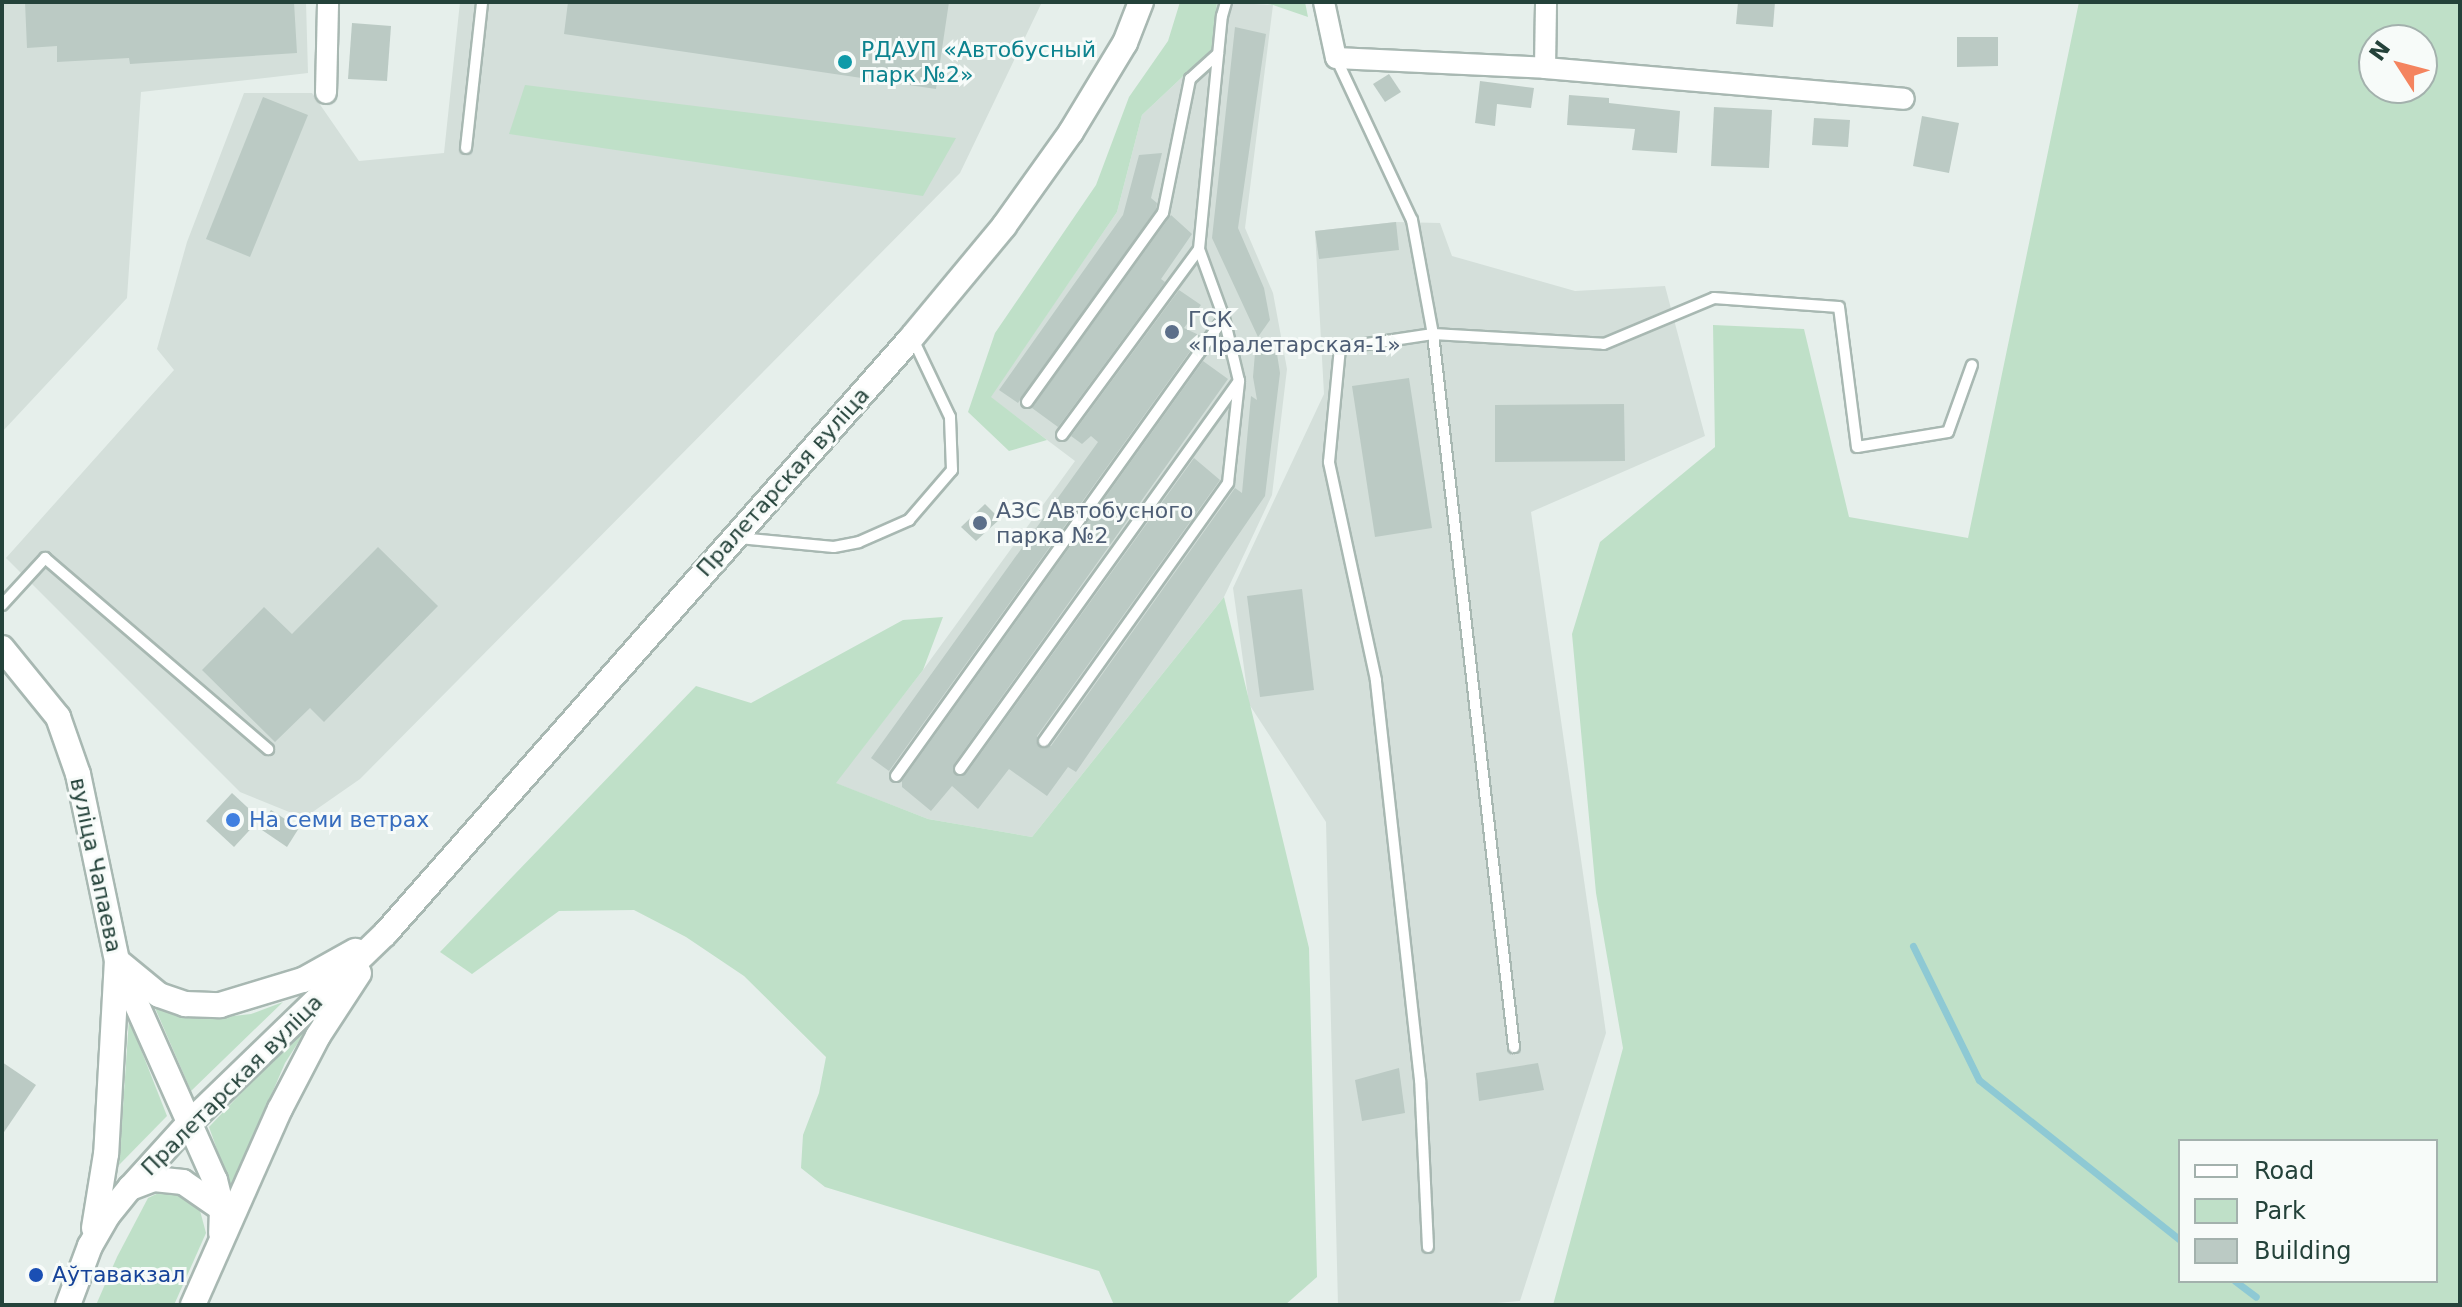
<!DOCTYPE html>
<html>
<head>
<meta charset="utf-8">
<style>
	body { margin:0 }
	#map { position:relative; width:2462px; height:1307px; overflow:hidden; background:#e6efeb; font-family:"DejaVu Sans",sans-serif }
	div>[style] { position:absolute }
	.built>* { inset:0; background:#d4dfda }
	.green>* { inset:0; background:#bfe0c8 }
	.stream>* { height:7px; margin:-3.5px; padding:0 3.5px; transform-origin:3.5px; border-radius:3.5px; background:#8ec9d4 }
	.building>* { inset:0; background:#bbcac4 }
	.roads { filter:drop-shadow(2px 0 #a8b8b2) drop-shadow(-2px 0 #a8b8b2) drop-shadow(0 2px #a8b8b2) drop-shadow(0 -2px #a8b8b2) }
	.lane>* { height:10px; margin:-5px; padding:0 5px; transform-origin:5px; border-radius:5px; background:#fff }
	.street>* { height:20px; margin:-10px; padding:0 10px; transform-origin:10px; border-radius:10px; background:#fff }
	.secondary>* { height:24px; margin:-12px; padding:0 12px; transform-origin:12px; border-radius:12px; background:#fff }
	.dots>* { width:22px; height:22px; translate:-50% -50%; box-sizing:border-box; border:4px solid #f7fbf9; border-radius:50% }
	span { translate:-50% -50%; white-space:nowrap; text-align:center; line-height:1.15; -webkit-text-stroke:6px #f7fbf9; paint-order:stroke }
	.culture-label { font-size:22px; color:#0d838f }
	.left { translate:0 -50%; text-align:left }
	.service-label { font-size:22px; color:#4e5e75 }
	.street-label { font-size:22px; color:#24423a }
	.shop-label { font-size:22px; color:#366cbe }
	.transit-label { font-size:22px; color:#164399 }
	.frame { position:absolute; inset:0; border:4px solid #24423a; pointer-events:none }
	.legend { position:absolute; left:2178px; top:1139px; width:260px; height:144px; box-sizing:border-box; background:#f7fbf9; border:2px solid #a3b1ad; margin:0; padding:10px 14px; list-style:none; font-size:24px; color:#24423a }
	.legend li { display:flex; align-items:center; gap:16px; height:40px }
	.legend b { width:40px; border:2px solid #a3b1ad }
	.north { position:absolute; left:2358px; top:24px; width:80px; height:80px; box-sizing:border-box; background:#f7fbf9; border:2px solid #a3b1ad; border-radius:50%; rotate:306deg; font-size:22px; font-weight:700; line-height:32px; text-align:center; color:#24423a }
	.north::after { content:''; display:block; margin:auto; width:28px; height:36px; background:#f4845f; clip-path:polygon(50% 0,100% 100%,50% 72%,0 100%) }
</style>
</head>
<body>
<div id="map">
	<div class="built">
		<div style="clip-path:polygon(2px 2px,306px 2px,308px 73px,141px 92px,127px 298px,2px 432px)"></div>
		<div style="clip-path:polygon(460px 2px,1042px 2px,960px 173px,360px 779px,304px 818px,240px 792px,6px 558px,174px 370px,157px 349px,187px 242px,244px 93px,312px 93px,359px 161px,444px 153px)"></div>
		<div style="clip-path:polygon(1217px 2px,1273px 5px,1245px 228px,1273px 293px,1287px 369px,1272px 495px,1224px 597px,1032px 837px,928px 819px,835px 783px,923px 670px,1075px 461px,990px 397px,1117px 212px,1142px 115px,1212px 49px)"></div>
		<div style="clip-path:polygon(1396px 222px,1440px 223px,1452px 256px,1575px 291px,1665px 286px,1705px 436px,1531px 512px,1606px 1033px,1520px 1301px,1473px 1305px,1338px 1305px,1326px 822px,1249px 704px,1233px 588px,1324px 394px,1315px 231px)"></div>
	</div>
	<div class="green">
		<div style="clip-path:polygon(1180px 2px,1217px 2px,1212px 49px,1142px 115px,1117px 212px,991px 397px,1047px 440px,1009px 451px,968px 412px,995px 333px,1096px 185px,1129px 97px,1168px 41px)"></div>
		<div style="clip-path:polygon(1256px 2px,1305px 2px,1308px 17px,1273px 5px)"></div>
		<div style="clip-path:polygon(evenodd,2079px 2px,2460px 2px,2460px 1305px,1553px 1305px,1623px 1048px,1596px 893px,1572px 634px,1600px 542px,1715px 447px,1713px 325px,1804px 329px,1849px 517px,1968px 538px,2079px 2px,2374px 40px,2422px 40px,2422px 88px,2374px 88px,2374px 40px,2079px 2px,2436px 1141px,2436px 1281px,2180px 1281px,2180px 1141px,2436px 1141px)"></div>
		<div style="clip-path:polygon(525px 85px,956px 138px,923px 196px,509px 134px)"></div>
		<div style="clip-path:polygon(1224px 597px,1309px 948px,1317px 1277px,1285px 1305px,1114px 1305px,1099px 1271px,825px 1187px,801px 1168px,803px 1135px,819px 1093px,826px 1057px,744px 976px,686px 937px,634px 910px,559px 911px,472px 974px,440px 952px,696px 686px,751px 703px,903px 620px,943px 617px,923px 670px,836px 783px,928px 819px,1032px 837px)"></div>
		<div style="clip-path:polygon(283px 1002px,191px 1091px,155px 1008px,181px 1017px,216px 1018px,251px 1014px)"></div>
		<div style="clip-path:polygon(317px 1013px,285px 1063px,231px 1189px,209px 1127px)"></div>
		<div style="clip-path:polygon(129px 1019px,167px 1116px,119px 1165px)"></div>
		<div style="clip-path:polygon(167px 1189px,180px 1191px,199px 1207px,206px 1233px,174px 1305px,96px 1305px,117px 1257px,148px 1198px)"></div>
	</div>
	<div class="stream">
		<div style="left:1913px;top:946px;width:149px;rotate:63.8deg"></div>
		<div style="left:1979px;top:1080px;width:257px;rotate:38.5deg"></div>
		<div style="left:2235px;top:1281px;width:26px;rotate:37deg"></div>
	</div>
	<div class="building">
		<div style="clip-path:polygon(25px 2px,294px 2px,297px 53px,130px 64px,129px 58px,57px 62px,57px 46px,27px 48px)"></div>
		<div style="clip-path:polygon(568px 2px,949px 2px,936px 89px,564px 34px)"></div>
		<div style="clip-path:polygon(1738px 2px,1775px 2px,1773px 27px,1736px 24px)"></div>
		<div style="clip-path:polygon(352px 23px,391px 26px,387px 81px,348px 79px)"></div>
		<div style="clip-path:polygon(1235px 27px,1266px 34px,1238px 228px,1264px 288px,1270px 320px,1258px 337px,1212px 238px)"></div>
		<div style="clip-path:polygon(1957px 37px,1998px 37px,1998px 66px,1957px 67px)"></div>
		<div style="clip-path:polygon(1389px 74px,1401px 92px,1385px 102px,1373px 84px)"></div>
		<div style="clip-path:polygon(1480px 81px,1534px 88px,1531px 108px,1497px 104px,1495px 126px,1475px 123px)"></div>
		<div style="clip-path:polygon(1569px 95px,1609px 98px,1609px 103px,1680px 111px,1677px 153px,1632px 150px,1635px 129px,1567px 125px)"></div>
		<div style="clip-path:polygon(263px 97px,308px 115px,250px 257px,206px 239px)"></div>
		<div style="clip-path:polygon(1714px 107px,1772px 110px,1769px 168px,1711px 166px)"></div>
		<div style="clip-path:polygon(1922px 116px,1959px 123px,1949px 173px,1913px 166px)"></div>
		<div style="clip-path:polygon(1814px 118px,1850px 120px,1848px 147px,1812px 145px)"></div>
		<div style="clip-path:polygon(1162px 153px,1151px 198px,1157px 203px,1156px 210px,1018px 403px,999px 390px,1123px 215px,1139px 155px)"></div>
		<div style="clip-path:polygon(1171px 215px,1192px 234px,1161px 279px,1165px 282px,1058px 427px,1032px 408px)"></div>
		<div style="clip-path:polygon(1396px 222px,1399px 250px,1319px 259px,1315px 231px)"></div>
		<div style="clip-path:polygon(1179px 290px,1201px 305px,1184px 328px,1201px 336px,889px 771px,871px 758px,1098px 442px,1091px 436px,1082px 444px,1071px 436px)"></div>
		<div style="clip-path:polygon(1256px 341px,1277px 354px,1280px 373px,1265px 496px,1076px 772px,1068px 767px,1047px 796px,1009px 769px,978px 809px,952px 786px,931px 811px,902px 787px,902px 781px,1203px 361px,1228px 379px,954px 764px,955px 775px,966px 774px,1194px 458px,1220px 480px,1037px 736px,1039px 747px,1051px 746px,1235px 488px,1242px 493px,1251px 396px,1257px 400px,1253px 377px)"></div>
		<div style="clip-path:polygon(1409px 378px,1432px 528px,1375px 537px,1352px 386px)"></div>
		<div style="clip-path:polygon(1624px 404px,1625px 461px,1495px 462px,1495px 405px)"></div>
		<div style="clip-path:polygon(985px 504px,1000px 519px,976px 541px,961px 527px)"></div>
		<div style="clip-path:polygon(378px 547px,438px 606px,324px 722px,310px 708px,275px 742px,202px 670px,264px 607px,292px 634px)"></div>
		<div style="clip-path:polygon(1302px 589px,1314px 690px,1260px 697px,1247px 596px)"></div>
		<div style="clip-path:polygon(232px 793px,260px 819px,234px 847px,206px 821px)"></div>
		<div style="clip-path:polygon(271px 810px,299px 828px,287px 847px,259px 828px)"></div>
		<div style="clip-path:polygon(2px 1062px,36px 1085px,2px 1135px)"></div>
		<div style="clip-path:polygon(1538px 1063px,1544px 1090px,1479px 1101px,1476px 1073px)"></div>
		<div style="clip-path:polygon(1399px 1068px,1405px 1113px,1362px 1121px,1355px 1080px)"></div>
	</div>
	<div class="roads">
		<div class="lane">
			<div style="left:1336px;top:58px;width:179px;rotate:64.9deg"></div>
			<div style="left:1412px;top:220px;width:116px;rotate:79.6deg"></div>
			<div style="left:1433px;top:334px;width:171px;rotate:3.3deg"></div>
			<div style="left:1604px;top:344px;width:119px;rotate:-22.7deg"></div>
			<div style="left:1714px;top:298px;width:125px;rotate:4.1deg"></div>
			<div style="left:1839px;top:307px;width:141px;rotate:82.7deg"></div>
			<div style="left:1857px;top:447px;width:92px;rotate:-9.4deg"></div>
			<div style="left:1948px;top:432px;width:71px;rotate:-70.3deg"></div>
			<div style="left:466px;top:148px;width:147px;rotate:-83.7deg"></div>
			<div style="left:1027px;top:402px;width:233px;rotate:-54.3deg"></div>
			<div style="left:1163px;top:213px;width:137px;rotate:-78.6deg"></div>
			<div style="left:1190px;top:79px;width:38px;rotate:-42deg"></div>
			<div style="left:1062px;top:435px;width:231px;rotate:-53.6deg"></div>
			<div style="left:739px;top:538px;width:95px;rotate:5.4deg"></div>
			<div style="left:834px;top:547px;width:25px;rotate:-11deg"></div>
			<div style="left:859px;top:542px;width:55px;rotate:-23.7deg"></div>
			<div style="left:909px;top:520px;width:66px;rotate:-49.3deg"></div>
			<div style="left:952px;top:470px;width:53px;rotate:-92.2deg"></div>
			<div style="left:950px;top:417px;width:89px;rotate:-115.4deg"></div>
			<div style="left:2px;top:605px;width:64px;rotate:-47.5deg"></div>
			<div style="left:45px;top:558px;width:294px;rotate:40.6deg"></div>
			<div style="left:1044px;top:741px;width:317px;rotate:-54.5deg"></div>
			<div style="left:1228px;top:483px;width:103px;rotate:-83.8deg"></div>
			<div style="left:1239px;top:381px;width:65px;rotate:-103.4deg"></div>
			<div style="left:1224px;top:318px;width:73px;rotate:-109.9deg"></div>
			<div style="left:1199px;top:249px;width:234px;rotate:-84.4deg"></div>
			<div style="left:1222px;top:16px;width:15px;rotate:-74deg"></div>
			<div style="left:960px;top:769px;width:478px;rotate:-54.3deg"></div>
			<div style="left:896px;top:776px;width:563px;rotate:-54.39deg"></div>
			<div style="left:1428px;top:1247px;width:167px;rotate:-92.7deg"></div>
			<div style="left:1420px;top:1080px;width:402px;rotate:-96.3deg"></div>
			<div style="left:1376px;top:680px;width:223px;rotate:-102.2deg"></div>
			<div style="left:1329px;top:462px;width:115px;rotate:-84.5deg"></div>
			<div style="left:1340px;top:348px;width:94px;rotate:-8.6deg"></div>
			<div style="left:1433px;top:334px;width:718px;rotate:83.52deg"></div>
		</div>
		<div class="street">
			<div style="left:1324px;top:2px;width:57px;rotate:77.9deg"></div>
			<div style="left:1336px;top:58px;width:209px;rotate:2.7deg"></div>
			<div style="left:1545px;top:68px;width:360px;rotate:4.9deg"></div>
			<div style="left:1545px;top:68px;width:66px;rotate:-89.1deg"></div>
			<div style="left:326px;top:93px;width:91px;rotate:-88.7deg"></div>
		</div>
		<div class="secondary">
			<div style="left:2px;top:648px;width:89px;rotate:50.9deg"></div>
			<div style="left:58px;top:717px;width:60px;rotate:70.7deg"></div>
			<div style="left:78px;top:774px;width:190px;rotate:78.2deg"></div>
			<div style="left:117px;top:960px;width:194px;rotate:93.2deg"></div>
			<div style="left:106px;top:1154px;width:75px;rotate:99.2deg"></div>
			<div style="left:120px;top:963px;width:50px;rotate:39.4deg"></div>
			<div style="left:159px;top:995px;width:28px;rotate:19deg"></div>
			<div style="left:185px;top:1004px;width:35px;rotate:2deg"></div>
			<div style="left:220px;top:1005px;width:87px;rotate:-16.8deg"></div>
			<div style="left:303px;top:980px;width:60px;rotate:-29.1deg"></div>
			<div style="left:120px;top:967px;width:233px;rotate:66deg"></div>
			<div style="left:215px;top:1180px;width:30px;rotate:76deg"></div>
			<div style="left:222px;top:1209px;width:24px;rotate:92deg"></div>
			<div style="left:130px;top:1188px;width:26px;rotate:-21deg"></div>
			<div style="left:154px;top:1179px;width:29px;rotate:6deg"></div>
			<div style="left:183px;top:1182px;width:47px;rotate:34.7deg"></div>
			<div style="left:68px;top:1305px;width:63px;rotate:-69.6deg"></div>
			<div style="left:90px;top:1246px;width:36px;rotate:-60deg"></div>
			<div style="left:108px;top:1215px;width:35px;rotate:-51deg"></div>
			<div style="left:130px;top:1188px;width:86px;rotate:-47.8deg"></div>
			<div style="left:188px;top:1124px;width:274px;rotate:-44deg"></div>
			<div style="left:385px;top:934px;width:796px;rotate:-48.56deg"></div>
			<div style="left:912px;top:337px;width:144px;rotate:-50.3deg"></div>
			<div style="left:1004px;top:226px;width:115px;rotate:-54.5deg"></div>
			<div style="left:1071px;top:132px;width:104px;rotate:-58.8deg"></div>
			<div style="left:1125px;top:43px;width:44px;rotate:-68.7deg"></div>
			<div style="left:193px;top:1305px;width:214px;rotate:-66.1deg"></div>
			<div style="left:280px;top:1109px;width:82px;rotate:-62.5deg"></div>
			<div style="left:318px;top:1036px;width:75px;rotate:-56.9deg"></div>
		</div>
	</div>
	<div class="dots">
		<div style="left:845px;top:62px;background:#0f9aa8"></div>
		<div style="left:1172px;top:332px;background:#5c6f8a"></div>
		<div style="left:980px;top:523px;background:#5c6f8a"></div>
		<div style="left:233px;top:820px;background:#3f7fe0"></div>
		<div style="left:36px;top:1275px;background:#1a4fb4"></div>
	</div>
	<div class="culture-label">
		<span class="left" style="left:861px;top:62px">РДАУП «Автобусный<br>парк №2»</span>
	</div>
	<div class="service-label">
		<span class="left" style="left:1188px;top:332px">ГСК<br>«Пралетарская-1»</span>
		<span class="left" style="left:996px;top:523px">АЗС Автобусного<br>парка №2</span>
	</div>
	<div class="street-label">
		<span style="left:783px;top:482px;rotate:-48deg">Пралетарская вуліца</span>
		<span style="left:96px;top:865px;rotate:78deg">вуліца Чапаева</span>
		<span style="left:232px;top:1085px;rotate:-45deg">Пралетарская вуліца</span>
	</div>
	<div class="shop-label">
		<span class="left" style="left:249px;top:820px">На семи ветрах</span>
	</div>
	<div class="transit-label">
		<span class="left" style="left:52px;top:1275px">Аўтавакзал</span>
	</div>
	<div class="frame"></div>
	<ul class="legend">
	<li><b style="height:10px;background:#fff"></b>Road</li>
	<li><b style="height:22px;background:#bfe0c8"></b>Park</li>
	<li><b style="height:22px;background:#bbcac4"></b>Building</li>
	</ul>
	<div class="north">N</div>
</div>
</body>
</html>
